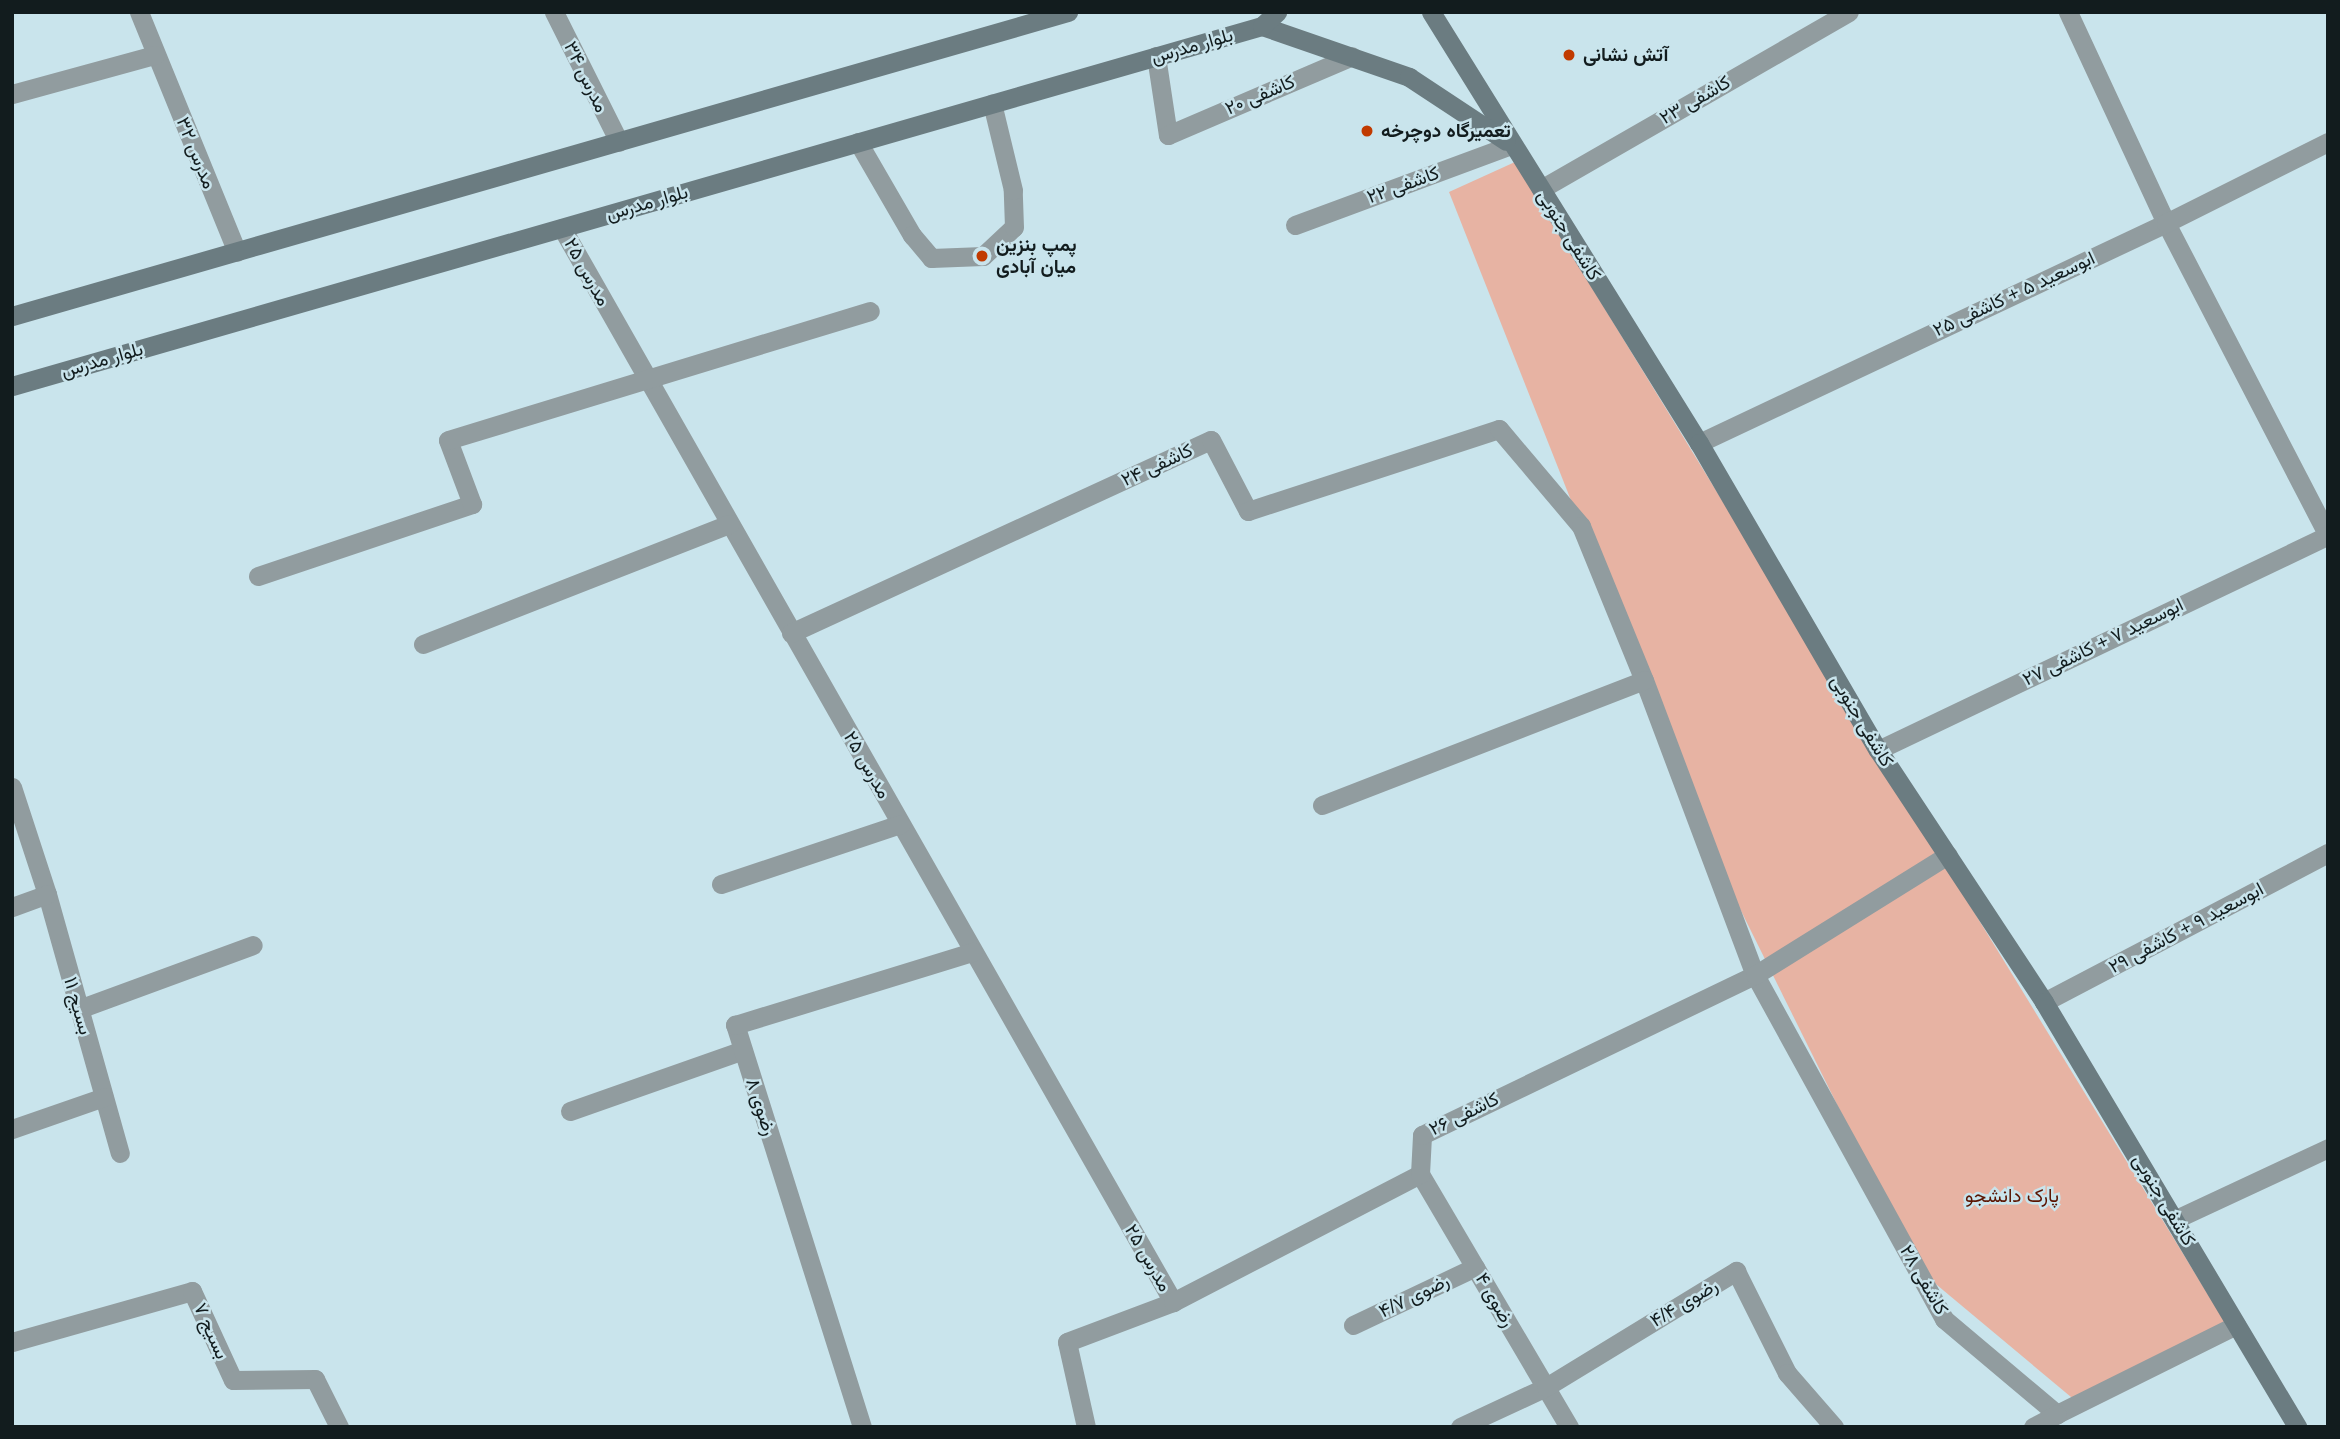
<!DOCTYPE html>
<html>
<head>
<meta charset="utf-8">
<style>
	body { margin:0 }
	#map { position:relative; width:2340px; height:1439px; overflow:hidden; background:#c9e4ec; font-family:Arial,Vazirmatn,sans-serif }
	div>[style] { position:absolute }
	.green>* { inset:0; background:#e7b3a3 }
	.service>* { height:19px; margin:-9.5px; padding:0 9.5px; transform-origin:9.5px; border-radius:9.5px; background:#919c9f }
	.minor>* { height:19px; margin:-9.5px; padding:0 9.5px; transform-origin:9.5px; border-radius:9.5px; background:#919c9f }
	.secondary>* { height:19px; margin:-9.5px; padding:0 9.5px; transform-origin:9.5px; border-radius:9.5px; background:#6b7c81 }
	.dots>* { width:19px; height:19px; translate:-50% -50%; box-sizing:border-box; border:4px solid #c9e4ec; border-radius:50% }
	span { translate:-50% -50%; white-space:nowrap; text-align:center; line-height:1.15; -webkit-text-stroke:5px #c9e4ec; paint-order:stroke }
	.street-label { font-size:19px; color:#121c1e }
	.poi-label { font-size:19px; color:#121c1e; font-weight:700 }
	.left { translate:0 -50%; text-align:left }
	.park-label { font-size:19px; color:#5a1400 }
	.frame { position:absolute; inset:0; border:14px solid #121c1e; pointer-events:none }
</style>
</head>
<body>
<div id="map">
	<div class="green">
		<div style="clip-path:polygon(1515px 162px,2231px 1332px,2077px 1402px,1919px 1270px,1703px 834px,1449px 192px)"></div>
	</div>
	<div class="service">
		<div style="left:858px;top:142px;width:108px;rotate:59.9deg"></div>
		<div style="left:912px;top:235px;width:30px;rotate:50deg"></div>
		<div style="left:931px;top:258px;width:52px;rotate:-2.2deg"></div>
		<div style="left:983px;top:256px;width:42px;rotate:-43.1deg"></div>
		<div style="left:1014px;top:227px;width:37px;rotate:-92deg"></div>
		<div style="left:1013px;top:190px;width:89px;rotate:-103.6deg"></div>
	</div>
	<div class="minor">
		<div style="left:139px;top:12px;width:259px;rotate:67.8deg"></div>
		<div style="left:554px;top:12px;width:145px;rotate:63.4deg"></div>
		<div style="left:2068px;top:12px;width:233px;rotate:65.1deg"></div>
		<div style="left:2166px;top:223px;width:352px;rotate:62.6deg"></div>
		<div style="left:1156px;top:56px;width:80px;rotate:81.4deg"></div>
		<div style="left:1168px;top:135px;width:200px;rotate:-23.2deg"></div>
		<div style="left:12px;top:94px;width:148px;rotate:-15.3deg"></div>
		<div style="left:1541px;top:189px;width:355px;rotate:-29.9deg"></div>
		<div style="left:1295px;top:225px;width:230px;rotate:-20.3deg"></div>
		<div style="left:562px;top:228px;width:1236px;rotate:60.36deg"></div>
		<div style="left:1699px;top:443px;width:516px;rotate:-25.22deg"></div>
		<div style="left:2166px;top:223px;width:181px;rotate:-26.6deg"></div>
		<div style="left:258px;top:576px;width:226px;rotate:-18.6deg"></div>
		<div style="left:472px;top:504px;width:68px;rotate:-110.6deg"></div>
		<div style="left:448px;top:440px;width:441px;rotate:-17deg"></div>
		<div style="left:791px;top:633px;width:462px;rotate:-24.7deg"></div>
		<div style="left:1211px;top:440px;width:80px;rotate:62.5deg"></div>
		<div style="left:1248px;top:511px;width:264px;rotate:-18.1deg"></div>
		<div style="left:1499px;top:429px;width:127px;rotate:49.8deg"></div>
		<div style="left:1581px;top:526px;width:166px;rotate:67.8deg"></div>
		<div style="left:1644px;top:680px;width:315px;rotate:69.4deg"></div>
		<div style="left:1755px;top:975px;width:393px;rotate:61.2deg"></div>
		<div style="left:1944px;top:1319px;width:148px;rotate:40.1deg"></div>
		<div style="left:2057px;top:1414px;width:200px;rotate:-26.4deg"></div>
		<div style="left:423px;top:644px;width:329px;rotate:-21.4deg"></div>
		<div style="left:1878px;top:750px;width:499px;rotate:-25.5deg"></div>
		<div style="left:12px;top:787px;width:113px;rotate:71.9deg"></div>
		<div style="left:47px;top:894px;width:269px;rotate:74.3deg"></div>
		<div style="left:1322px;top:805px;width:345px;rotate:-21.2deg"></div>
		<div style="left:721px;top:884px;width:189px;rotate:-18.5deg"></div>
		<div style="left:12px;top:907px;width:37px;rotate:-20deg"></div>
		<div style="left:2044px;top:1002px;width:321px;rotate:-27.7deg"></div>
		<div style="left:79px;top:1009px;width:185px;rotate:-20.2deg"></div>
		<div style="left:570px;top:1111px;width:183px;rotate:-19.4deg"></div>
		<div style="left:12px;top:1129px;width:97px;rotate:-19.2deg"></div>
		<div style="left:1420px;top:1174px;width:294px;rotate:59.5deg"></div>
		<div style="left:2176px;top:1219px;width:168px;rotate:-25deg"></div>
		<div style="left:1353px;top:1325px;width:135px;rotate:-25.4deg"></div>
		<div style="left:12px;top:1342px;width:187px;rotate:-15.8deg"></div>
		<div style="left:192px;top:1291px;width:98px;rotate:65.3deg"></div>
		<div style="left:233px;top:1380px;width:82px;rotate:-0.7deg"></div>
		<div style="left:315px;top:1379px;width:54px;rotate:63.4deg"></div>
		<div style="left:862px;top:1427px;width:422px;rotate:-107.5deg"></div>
		<div style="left:735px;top:1025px;width:249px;rotate:-17.1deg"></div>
		<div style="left:1086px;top:1427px;width:87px;rotate:-102.6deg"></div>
		<div style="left:1067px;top:1342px;width:113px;rotate:-20.7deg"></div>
		<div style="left:1173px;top:1302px;width:278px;rotate:-27.4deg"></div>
		<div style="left:1420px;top:1174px;width:39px;rotate:-87deg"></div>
		<div style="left:1422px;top:1135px;width:369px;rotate:-25.7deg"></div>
		<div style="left:1755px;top:975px;width:227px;rotate:-31.9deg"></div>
		<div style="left:1460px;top:1427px;width:95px;rotate:-24.9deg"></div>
		<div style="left:1546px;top:1387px;width:223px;rotate:-31.4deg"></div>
		<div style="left:1736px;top:1271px;width:114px;rotate:63.4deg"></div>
		<div style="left:1787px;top:1373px;width:72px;rotate:49deg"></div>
		<div style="left:2033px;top:1427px;width:27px;rotate:-28deg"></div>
	</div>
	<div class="secondary">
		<div style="left:1431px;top:12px;width:508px;rotate:58.13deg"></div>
		<div style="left:1699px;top:443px;width:355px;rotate:59.8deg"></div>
		<div style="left:1878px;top:750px;width:302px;rotate:56.6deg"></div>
		<div style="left:2044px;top:1002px;width:495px;rotate:59.2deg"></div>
		<div style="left:1262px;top:26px;width:156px;rotate:19.1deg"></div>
		<div style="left:1409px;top:77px;width:116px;rotate:33.4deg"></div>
		<div style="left:12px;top:316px;width:1099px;rotate:-16.06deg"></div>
		<div style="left:12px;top:386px;width:1301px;rotate:-16.07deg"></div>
		<div style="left:1262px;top:26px;width:21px;rotate:-43deg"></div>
	</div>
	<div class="dots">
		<div style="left:1569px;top:55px;background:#c13a00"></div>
		<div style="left:1367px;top:131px;background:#c13a00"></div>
		<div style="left:982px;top:256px;background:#c13a00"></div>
	</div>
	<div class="street-label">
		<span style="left:1192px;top:46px;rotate:-16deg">بلوار مدرس</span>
		<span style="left:586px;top:77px;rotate:64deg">مدرس ۳۴</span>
		<span style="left:1260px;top:95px;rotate:-23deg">کاشفی ۲۰</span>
		<span style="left:1695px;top:100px;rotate:-30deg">کاشفی ۲۳</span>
		<span style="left:196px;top:153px;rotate:68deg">مدرس ۳۲</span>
		<span style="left:1403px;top:185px;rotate:-20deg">کاشفی ۲۲</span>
		<span style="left:647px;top:203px;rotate:-16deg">بلوار مدرس</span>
		<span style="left:1569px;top:235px;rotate:58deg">کاشفی جنوبی</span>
		<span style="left:587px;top:272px;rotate:61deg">مدرس ۲۵</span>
		<span style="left:2014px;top:294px;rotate:-25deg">ابوسعید ۵ + کاشفی ۲۵</span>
		<span style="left:102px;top:360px;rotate:-16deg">بلوار مدرس</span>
		<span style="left:1157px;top:465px;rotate:-25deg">کاشفی ۲۴</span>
		<span style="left:2103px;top:642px;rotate:-26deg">ابوسعید ۷ + کاشفی ۲۷</span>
		<span style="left:1862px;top:721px;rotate:59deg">کاشفی جنوبی</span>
		<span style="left:867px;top:765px;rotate:60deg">مدرس ۲۵</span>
		<span style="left:2186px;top:928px;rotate:-28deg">ابوسعید ۹ + کاشفی ۲۹</span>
		<span style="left:78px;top:1006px;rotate:74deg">بسیج ۱۱</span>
		<span style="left:761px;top:1107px;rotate:72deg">رضوی ۸</span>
		<span style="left:1464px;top:1114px;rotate:-26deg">کاشفی ۲۶</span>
		<span style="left:2164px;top:1200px;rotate:59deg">کاشفی جنوبی</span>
		<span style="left:1148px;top:1258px;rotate:60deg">مدرس ۲۵</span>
		<span style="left:1924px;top:1280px;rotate:60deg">کاشفی ۲۸</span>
		<span style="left:1414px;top:1296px;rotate:-26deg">رضوی ۴/۷</span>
		<span style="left:1495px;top:1300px;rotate:60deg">رضوی ۴</span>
		<span style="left:1684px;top:1303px;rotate:-31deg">رضوی ۴/۴</span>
		<span style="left:211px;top:1331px;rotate:66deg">بسیج ۷</span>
	</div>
	<div class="poi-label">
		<span class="left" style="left:1583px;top:55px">آتش نشانی</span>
		<span class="left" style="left:1381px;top:131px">تعمیرگاه دوچرخه</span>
		<span class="left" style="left:996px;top:256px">پمپ بنزین<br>میان آبادی</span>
	</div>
	<div class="park-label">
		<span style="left:2012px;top:1196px">پارک دانشجو</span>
	</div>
	<div class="frame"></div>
</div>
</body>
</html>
